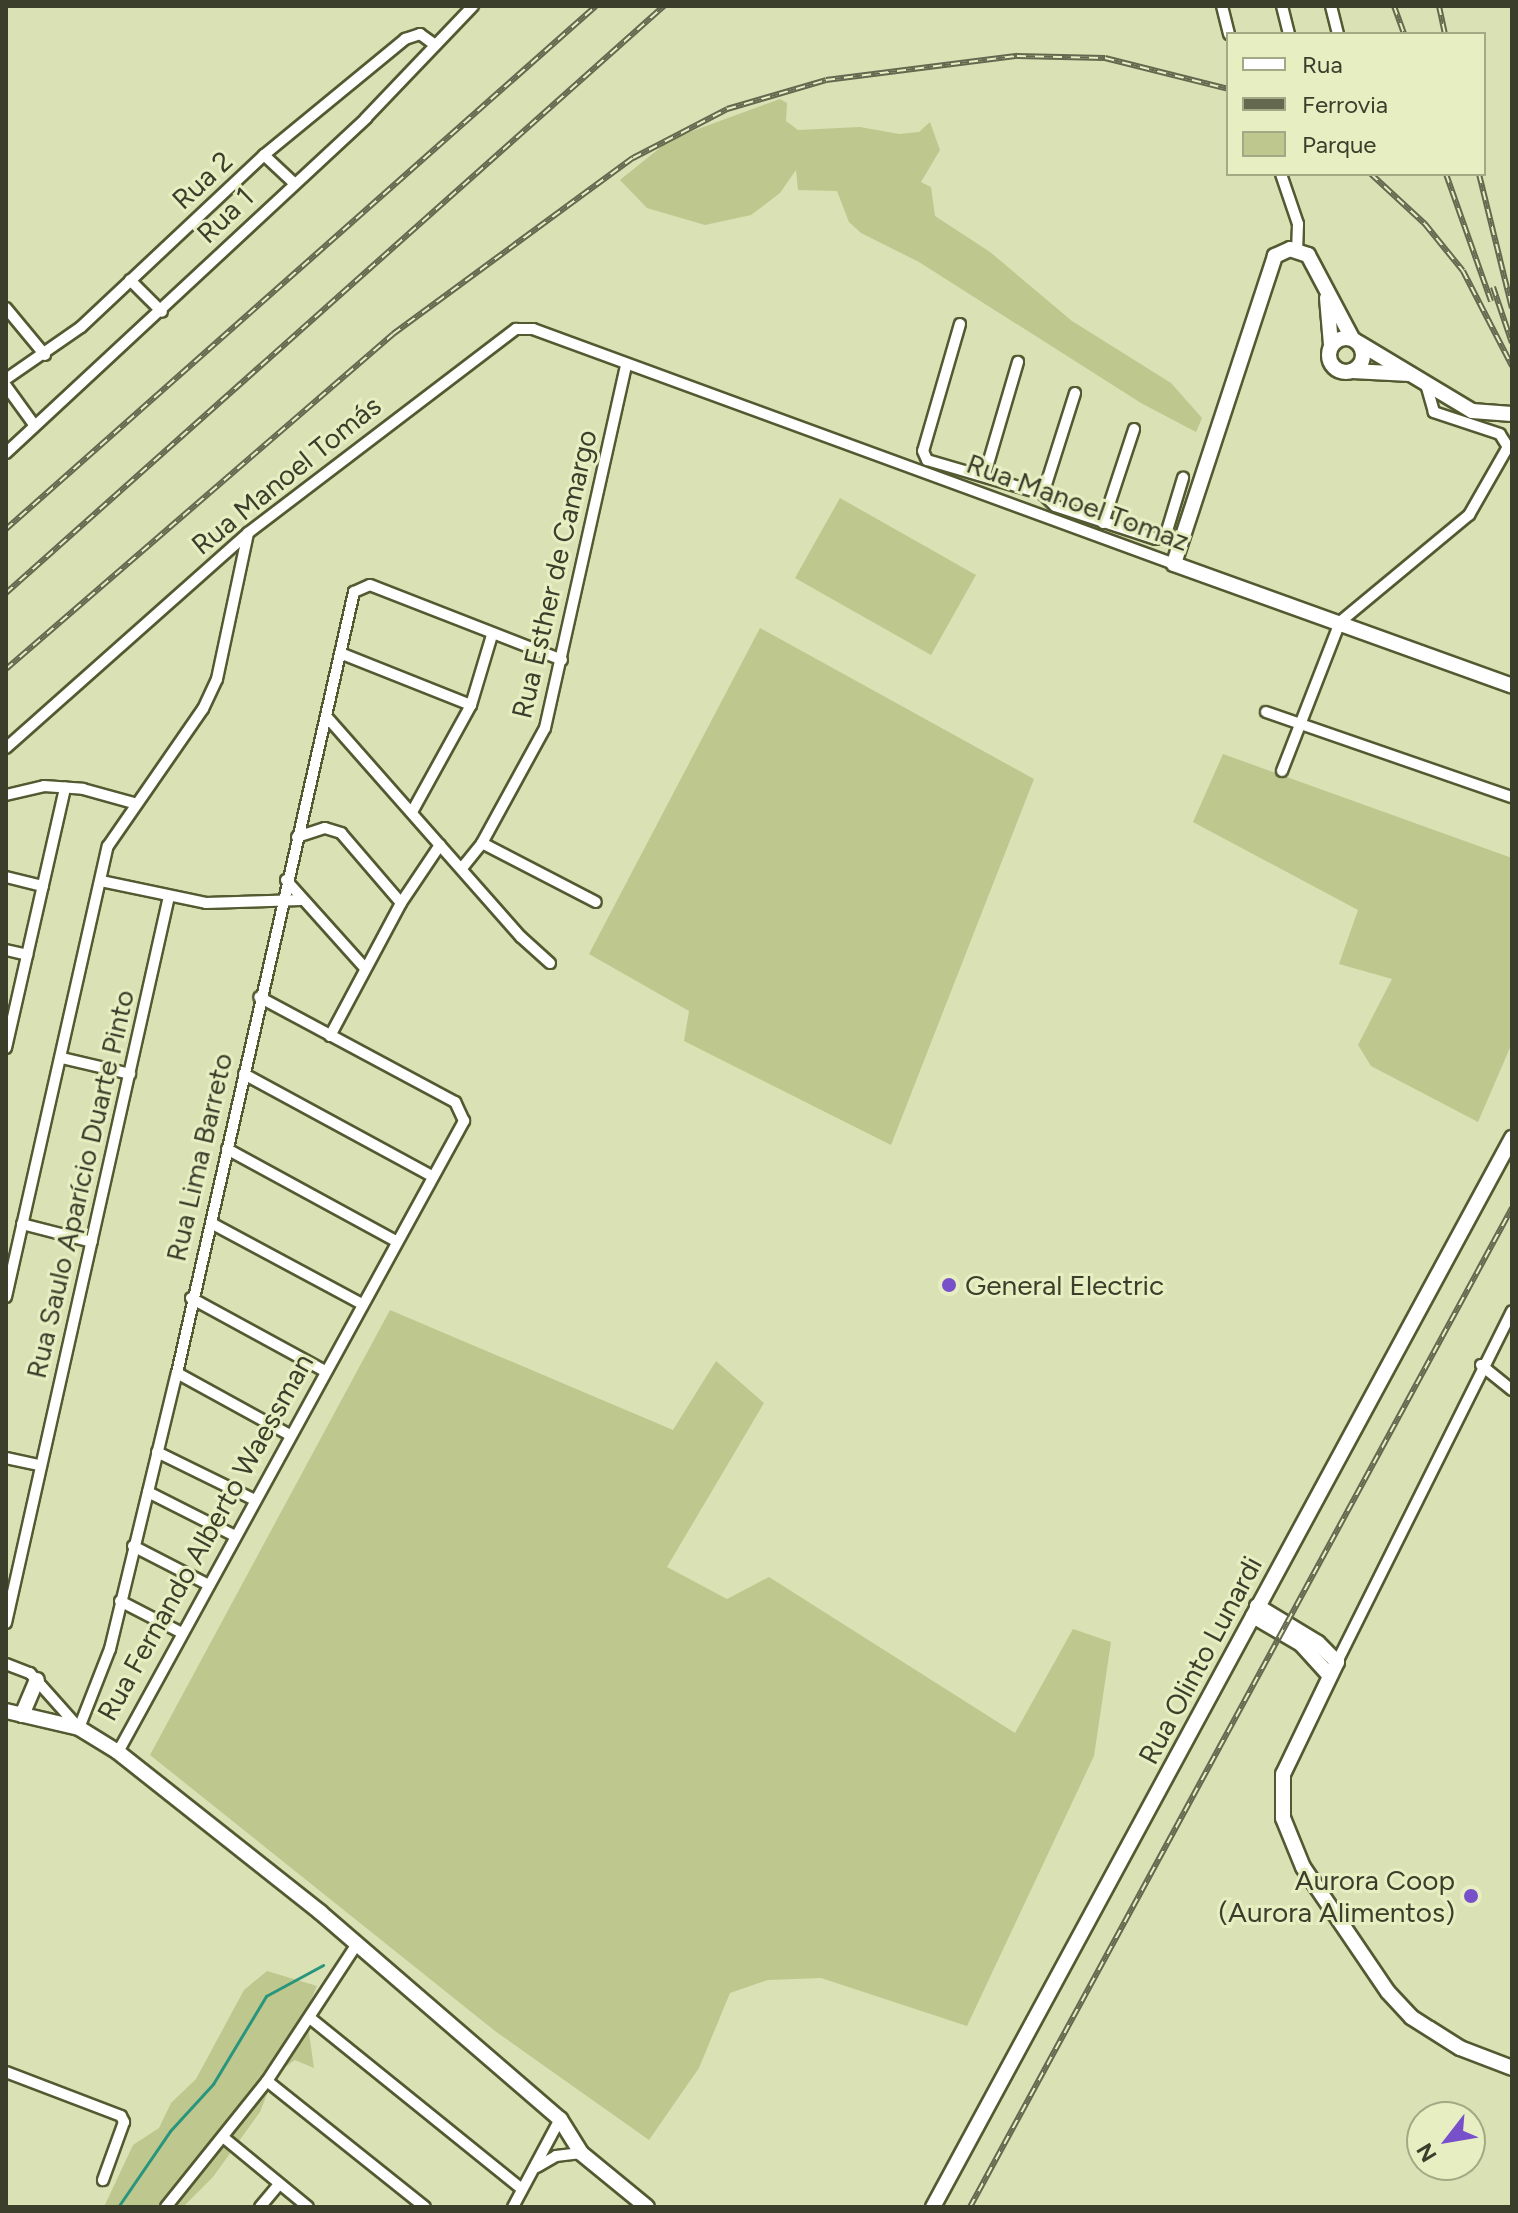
<!DOCTYPE html>
<html>
<head>
<meta charset="utf-8">
<style>
	body { margin:0 }
	#map { position:relative; width:1518px; height:2213px; overflow:hidden; background:#dae1b5; font-family:Figtree,sans-serif }
	div>[style] { position:absolute }
	.green>* { inset:0; background:#bec78d }
	.stream>* { height:3px; margin:-1.5px; padding:0 1.5px; transform-origin:1.5px; border-radius:1.5px; background:#29957d }
	.roads { filter:drop-shadow(2px 0 #545931) drop-shadow(-2px 0 #545931) drop-shadow(0 2px #545931) drop-shadow(0 -2px #545931) }
	.minor>* { height:10px; margin:-5px; padding:0 5px; transform-origin:5px; border-radius:5px; background:#fff }
	.tertiary>* { height:14px; margin:-7px; padding:0 7px; transform-origin:7px; border-radius:7px; background:#fff }
	.tertiary>.ring { margin:-7px; padding:0; box-sizing:content-box; background:none; border:14px solid #fff; border-radius:50% }
	.rail>* { height:6px; margin-top:-3px; transform-origin:0; background:repeating-linear-gradient(90deg,#e7eec1 0 9px,#64684f 0 18px); box-sizing:border-box; border-block:2px solid #64684f }
	.dots>* { width:22px; height:22px; translate:-50% -50%; box-sizing:border-box; border:4px solid #e7eec1; border-radius:50% }
	span { translate:-50% -50%; white-space:nowrap; text-align:center; line-height:1.15; -webkit-text-stroke:6px #e7eec1; paint-order:stroke }
	.street-label { font-size:28px; color:#3c3e2c }
	.poi-label { font-size:28px; color:#3c3e2c }
	.left { translate:0 -50%; text-align:left }
	.right { translate:-100% -50%; text-align:right }
	.frame { position:absolute; inset:0; border:8px solid #3c3e2c; pointer-events:none }
	.legend { position:absolute; left:1226px; top:32px; width:260px; height:144px; box-sizing:border-box; background:#e7eec1; border:2px solid #a3a885; margin:0; padding:10px 14px; list-style:none; font-size:24px; color:#3c3e2c }
	.legend li { display:flex; align-items:center; gap:16px; height:40px }
	.legend b { width:40px; border:2px solid #a3a885 }
	.north { position:absolute; left:1406px; top:2101px; width:80px; height:80px; box-sizing:border-box; background:#e7eec1; border:2px solid #a3a885; border-radius:50%; rotate:239deg; font-size:22px; font-weight:700; line-height:32px; text-align:center; color:#3c3e2c }
	.north::after { content:''; display:block; margin:auto; width:28px; height:36px; background:#7851ca; clip-path:polygon(50% 0,100% 100%,50% 72%,0 100%) }
</style>
</head>
<body>
<div id="map">
	<div class="green">
		<div style="clip-path:polygon(780px 99px,787px 103px,786px 121px,798px 130px,860px 127px,899px 134px,919px 132px,930px 122px,940px 150px,921px 182px,931px 187px,935px 216px,990px 252px,1072px 321px,1171px 383px,1202px 418px,1196px 432px,1141px 403px,919px 262px,861px 233px,849px 222px,837px 191px,798px 190px,796px 170px,780px 193px,751px 215px,705px 225px,647px 208px,620px 180px,671px 139px)"></div>
		<div style="clip-path:polygon(840px 498px,976px 575px,931px 655px,795px 578px)"></div>
		<div style="clip-path:polygon(760px 628px,1034px 779px,891px 1145px,684px 1041px,689px 1011px,589px 954px)"></div>
		<div style="clip-path:polygon(1223px 754px,1512px 858px,1512px 1043px,1478px 1122px,1371px 1066px,1358px 1045px,1392px 979px,1339px 964px,1358px 910px,1193px 822px)"></div>
		<div style="clip-path:polygon(390px 1310px,673px 1430px,716px 1361px,764px 1403px,667px 1567px,727px 1599px,769px 1577px,1015px 1733px,1073px 1629px,1111px 1642px,1094px 1756px,967px 2026px,821px 1978px,768px 1980px,730px 1993px,699px 2068px,649px 2140px,495px 2031px,150px 1755px)"></div>
		<div style="clip-path:polygon(267px 1971px,317px 1986px,306px 2012px,314px 2068px,295px 2060px,275px 2074px,260px 2112px,213px 2177px,183px 2207px,104px 2207px,133px 2145px,159px 2128px,171px 2103px,196px 2079px,244px 1990px)"></div>
	</div>
	<div class="stream">
		<div style="left:118px;top:2207px;width:92px;rotate:-55.6deg"></div>
		<div style="left:170px;top:2131px;width:64px;rotate:-47.5deg"></div>
		<div style="left:213px;top:2084px;width:103px;rotate:-58.9deg"></div>
		<div style="left:266px;top:1996px;width:65px;rotate:-28.5deg"></div>
	</div>
	<div class="roads">
		<div class="minor">
			<div style="left:1222px;top:6px;width:29px;rotate:76deg"></div>
			<div style="left:1282px;top:6px;width:29px;rotate:76deg"></div>
			<div style="left:1331px;top:6px;width:29px;rotate:76deg"></div>
			<div style="left:264px;top:155px;width:42px;rotate:43.1deg"></div>
			<div style="left:1281px;top:174px;width:53px;rotate:71.2deg"></div>
			<div style="left:1298px;top:224px;width:25px;rotate:92deg"></div>
			<div style="left:130px;top:280px;width:45px;rotate:45deg"></div>
			<div style="left:6px;top:308px;width:61px;rotate:50.3deg"></div>
			<div style="left:960px;top:324px;width:132px;rotate:106.2deg"></div>
			<div style="left:923px;top:451px;width:10px;rotate:66deg"></div>
			<div style="left:927px;top:460px;width:121px;rotate:16.3deg"></div>
			<div style="left:1043px;top:494px;width:17px;rotate:45deg"></div>
			<div style="left:1055px;top:506px;width:106px;rotate:18.1deg"></div>
			<div style="left:1156px;top:539px;width:11px;rotate:-27deg"></div>
			<div style="left:1166px;top:534px;width:59px;rotate:-73.1deg"></div>
			<div style="left:6px;top:379px;width:91px;rotate:-34.7deg"></div>
			<div style="left:81px;top:327px;width:251px;rotate:-43.2deg"></div>
			<div style="left:264px;top:155px;width:183px;rotate:-39.4deg"></div>
			<div style="left:405px;top:39px;width:16px;rotate:-18deg"></div>
			<div style="left:420px;top:34px;width:19px;rotate:36deg"></div>
			<div style="left:6px;top:386px;width:49px;rotate:54.1deg"></div>
			<div style="left:6px;top:453px;width:492px;rotate:-42.9deg"></div>
			<div style="left:366px;top:118px;width:155px;rotate:-46.3deg"></div>
			<div style="left:985px;top:474px;width:117px;rotate:-73.6deg"></div>
			<div style="left:1043px;top:494px;width:106px;rotate:-72.4deg"></div>
			<div style="left:1103px;top:523px;width:99px;rotate:-71.7deg"></div>
			<div style="left:340px;top:653px;width:141px;rotate:21.7deg"></div>
			<div style="left:1266px;top:712px;width:260px;rotate:19.1deg"></div>
			<div style="left:326px;top:716px;width:295px;rotate:48.6deg"></div>
			<div style="left:521px;top:937px;width:39px;rotate:42deg"></div>
			<div style="left:6px;top:748px;width:324px;rotate:-41.6deg"></div>
			<div style="left:248px;top:533px;width:337px;rotate:-37.3deg"></div>
			<div style="left:516px;top:329px;width:17px"></div>
			<div style="left:533px;top:329px;width:683px;rotate:20.13deg"></div>
			<div style="left:1282px;top:771px;width:160px;rotate:-68.7deg"></div>
			<div style="left:1340px;top:622px;width:168px;rotate:-39.7deg"></div>
			<div style="left:1469px;top:515px;width:78px;rotate:-60.2deg"></div>
			<div style="left:1508px;top:447px;width:15px;rotate:-122deg"></div>
			<div style="left:1500px;top:434px;width:70px;rotate:-161.6deg"></div>
			<div style="left:1434px;top:412px;width:29px;rotate:-106deg"></div>
			<div style="left:6px;top:795px;width:39px;rotate:-13deg"></div>
			<div style="left:44px;top:786px;width:39px;rotate:4deg"></div>
			<div style="left:83px;top:789px;width:53px;rotate:15.4deg"></div>
			<div style="left:412px;top:812px;width:122px;rotate:-61.1deg"></div>
			<div style="left:471px;top:705px;width:73px;rotate:-73.3deg"></div>
			<div style="left:297px;top:837px;width:29px;rotate:-18deg"></div>
			<div style="left:325px;top:828px;width:17px;rotate:17deg"></div>
			<div style="left:341px;top:833px;width:92px;rotate:49.4deg"></div>
			<div style="left:482px;top:843px;width:128px;rotate:27.4deg"></div>
			<div style="left:462px;top:868px;width:32px;rotate:-51deg"></div>
			<div style="left:482px;top:843px;width:131px;rotate:-61.3deg"></div>
			<div style="left:545px;top:728px;width:371px;rotate:-77.4deg"></div>
			<div style="left:6px;top:877px;width:38px;rotate:14deg"></div>
			<div style="left:286px;top:880px;width:117px;rotate:48.1deg"></div>
			<div style="left:101px;top:881px;width:107px;rotate:11.8deg"></div>
			<div style="left:206px;top:903px;width:95px;rotate:-1.8deg"></div>
			<div style="left:6px;top:950px;width:22px;rotate:13deg"></div>
			<div style="left:330px;top:1036px;width:151px;rotate:-61.9deg"></div>
			<div style="left:401px;top:903px;width:70px;rotate:-56.1deg"></div>
			<div style="left:6px;top:1048px;width:267px;rotate:-77.2deg"></div>
			<div style="left:62px;top:1058px;width:70px;rotate:13.2deg"></div>
			<div style="left:244px;top:1074px;width:214px;rotate:28.5deg"></div>
			<div style="left:227px;top:1149px;width:192px;rotate:28.6deg"></div>
			<div style="left:211px;top:1223px;width:171px;rotate:28.2deg"></div>
			<div style="left:22px;top:1224px;width:72px;rotate:14.4deg"></div>
			<div style="left:6px;top:1297px;width:462px;rotate:-77.3deg"></div>
			<div style="left:108px;top:846px;width:167px;rotate:-55.3deg"></div>
			<div style="left:203px;top:709px;width:33px;rotate:-65deg"></div>
			<div style="left:217px;top:679px;width:149px;rotate:-78deg"></div>
			<div style="left:191px;top:1298px;width:153px;rotate:28.6deg"></div>
			<div style="left:1481px;top:1365px;width:40px;rotate:39deg"></div>
			<div style="left:177px;top:1373px;width:129px;rotate:28.8deg"></div>
			<div style="left:157px;top:1452px;width:109px;rotate:26.1deg"></div>
			<div style="left:6px;top:1458px;width:34px;rotate:12deg"></div>
			<div style="left:148px;top:1492px;width:97px;rotate:26.8deg"></div>
			<div style="left:133px;top:1546px;width:85px;rotate:27.2deg"></div>
			<div style="left:120px;top:1601px;width:70px;rotate:27.3deg"></div>
			<div style="left:6px;top:1623px;width:745px;rotate:-77.36deg"></div>
			<div style="left:1337px;top:1662px;width:392px;rotate:-63.5deg"></div>
			<div style="left:6px;top:1664px;width:26px;rotate:21deg"></div>
			<div style="left:30px;top:1673px;width:74px;rotate:48.3deg"></div>
			<div style="left:79px;top:1728px;width:85px;rotate:-68.6deg"></div>
			<div style="left:110px;top:1649px;width:284px;rotate:-76.4deg"></div>
			<div style="left:177px;top:1373px;width:801px;rotate:-77.23deg"></div>
			<div style="left:354px;top:592px;width:17px;rotate:-24deg"></div>
			<div style="left:370px;top:585px;width:206px;rotate:21.3deg"></div>
			<div style="left:118px;top:1752px;width:720px;rotate:-61.26deg"></div>
			<div style="left:464px;top:1121px;width:21px;rotate:-115deg"></div>
			<div style="left:455px;top:1102px;width:222px;rotate:-151.8deg"></div>
			<div style="left:310px;top:2018px;width:272px;rotate:38.9deg"></div>
			<div style="left:6px;top:2072px;width:123px;rotate:20.9deg"></div>
			<div style="left:121px;top:2116px;width:7px;rotate:63deg"></div>
			<div style="left:124px;top:2122px;width:62px;rotate:109.9deg"></div>
			<div style="left:267px;top:2081px;width:202px;rotate:38.6deg"></div>
			<div style="left:223px;top:2137px;width:110px;rotate:39.5deg"></div>
			<div style="left:537px;top:2167px;width:22px;rotate:-30deg"></div>
			<div style="left:556px;top:2156px;width:25px;rotate:-7deg"></div>
			<div style="left:166px;top:2207px;width:161px;rotate:-51.3deg"></div>
			<div style="left:267px;top:2081px;width:160px;rotate:-56.7deg"></div>
			<div style="left:260px;top:2207px;width:30px;rotate:-50deg"></div>
			<div style="left:513px;top:2207px;width:100px;rotate:-61.9deg"></div>
		</div>
		<div class="tertiary">
			<div style="left:1327px;top:298px;width:47px;rotate:85.1deg"></div>
			<div class="ring" style="left:1329px;top:338px;width:20px;height:20px"></div>
			<div style="left:1352px;top:338px;width:94px;rotate:-117.9deg"></div>
			<div style="left:1308px;top:255px;width:19px;rotate:-162deg"></div>
			<div style="left:1290px;top:249px;width:17px;rotate:155deg"></div>
			<div style="left:1275px;top:256px;width:324px;rotate:108.2deg"></div>
			<div style="left:1174px;top:564px;width:359px;rotate:19.8deg"></div>
			<div style="left:1359px;top:343px;width:132px;rotate:31deg"></div>
			<div style="left:1472px;top:411px;width:40px;rotate:4.3deg"></div>
			<div style="left:1352px;top:371px;width:58px;rotate:3deg"></div>
			<div style="left:1257px;top:1606px;width:71px;rotate:31.2deg"></div>
			<div style="left:1318px;top:1643px;width:27px;rotate:45deg"></div>
			<div style="left:1337px;top:1662px;width:124px;rotate:115.7deg"></div>
			<div style="left:1283px;top:1774px;width:44px;rotate:90deg"></div>
			<div style="left:1283px;top:1818px;width:53px;rotate:67.8deg"></div>
			<div style="left:1303px;top:1867px;width:151px;rotate:55.8deg"></div>
			<div style="left:1388px;top:1992px;width:34px;rotate:47deg"></div>
			<div style="left:1411px;top:2017px;width:58px;rotate:32.3deg"></div>
			<div style="left:1460px;top:2048px;width:56px;rotate:21deg"></div>
			<div style="left:1253px;top:1616px;width:56px;rotate:30.3deg"></div>
			<div style="left:1301px;top:1644px;width:42px;rotate:47.9deg"></div>
			<div style="left:6px;top:1711px;width:75px;rotate:13.1deg"></div>
			<div style="left:79px;top:1728px;width:46px;rotate:31.6deg"></div>
			<div style="left:118px;top:1752px;width:258px;rotate:38.4deg"></div>
			<div style="left:320px;top:1912px;width:317px;rotate:40.8deg"></div>
			<div style="left:560px;top:2119px;width:40px;rotate:58deg"></div>
			<div style="left:581px;top:2153px;width:85px;rotate:39.3deg"></div>
			<div style="left:22px;top:1715px;width:38px;rotate:-67deg"></div>
			<div style="left:933px;top:2207px;width:1216px;rotate:-61.56deg"></div>
		</div>
	</div>
	<div class="rail">
		<div style="left:1394px;top:6px;width:30px;rotate:70deg"></div>
		<div style="left:1439px;top:6px;width:29px;rotate:78deg"></div>
		<div style="left:1371px;top:174px;width:74px;rotate:42.8deg"></div>
		<div style="left:1425px;top:224px;width:60px;rotate:51deg"></div>
		<div style="left:1463px;top:271px;width:107px;rotate:62.7deg"></div>
		<div style="left:1446px;top:174px;width:135px;rotate:70.5deg"></div>
		<div style="left:1479px;top:174px;width:138px;rotate:76.2deg"></div>
		<div style="left:1493px;top:287px;width:59px;rotate:71.3deg"></div>
		<div style="left:6px;top:529px;width:788px;rotate:-41.56deg"></div>
		<div style="left:6px;top:593px;width:882px;rotate:-41.74deg"></div>
		<div style="left:6px;top:669px;width:512px;rotate:-40.88deg"></div>
		<div style="left:393px;top:334px;width:298px;rotate:-36.3deg"></div>
		<div style="left:633px;top:158px;width:106px;rotate:-27.5deg"></div>
		<div style="left:727px;top:109px;width:103px;rotate:-16.3deg"></div>
		<div style="left:826px;top:80px;width:193px;rotate:-7.2deg"></div>
		<div style="left:1017px;top:56px;width:88px;rotate:1.3deg"></div>
		<div style="left:1105px;top:58px;width:127px;rotate:14.1deg"></div>
		<div style="left:970px;top:2207px;width:1137px;rotate:-61.52deg"></div>
	</div>
	<div class="dots">
		<div style="left:949px;top:1285px;background:#7851ca"></div>
		<div style="left:1471px;top:1896px;background:#7851ca"></div>
	</div>
	<div class="street-label">
		<span style="left:202px;top:180px;rotate:-43deg">Rua 2</span>
		<span style="left:225px;top:215px;rotate:-44deg">Rua 1</span>
		<span style="left:286px;top:475px;rotate:-39deg">Rua Manoel Tomás</span>
		<span style="left:1078px;top:502px;rotate:20deg">Rua Manoel Tomaz</span>
		<span style="left:554px;top:574px;rotate:-77deg">Rua Esther de Camargo</span>
		<span style="left:199px;top:1157px;rotate:-77deg">Rua Lima Barreto</span>
		<span style="left:80px;top:1184px;rotate:-77deg">Rua Saulo Aparício Duarte Pinto</span>
		<span style="left:205px;top:1537px;rotate:-61deg">Rua Fernando Alberto Waessman</span>
		<span style="left:1200px;top:1660px;rotate:-62deg">Rua Olinto Lunardi</span>
	</div>
	<div class="poi-label">
		<span class="left" style="left:965px;top:1285px">General Electric</span>
		<span class="right" style="left:1455px;top:1896px">Aurora Coop<br>(Aurora Alimentos)</span>
	</div>
	<div class="frame"></div>
	<ul class="legend">
	<li><b style="height:10px;background:#fff"></b>Rua</li>
	<li><b style="height:10px;background:#64684f"></b>Ferrovia</li>
	<li><b style="height:22px;background:#bec78d"></b>Parque</li>
	</ul>
	<div class="north">N</div>
</div>
</body>
</html>
